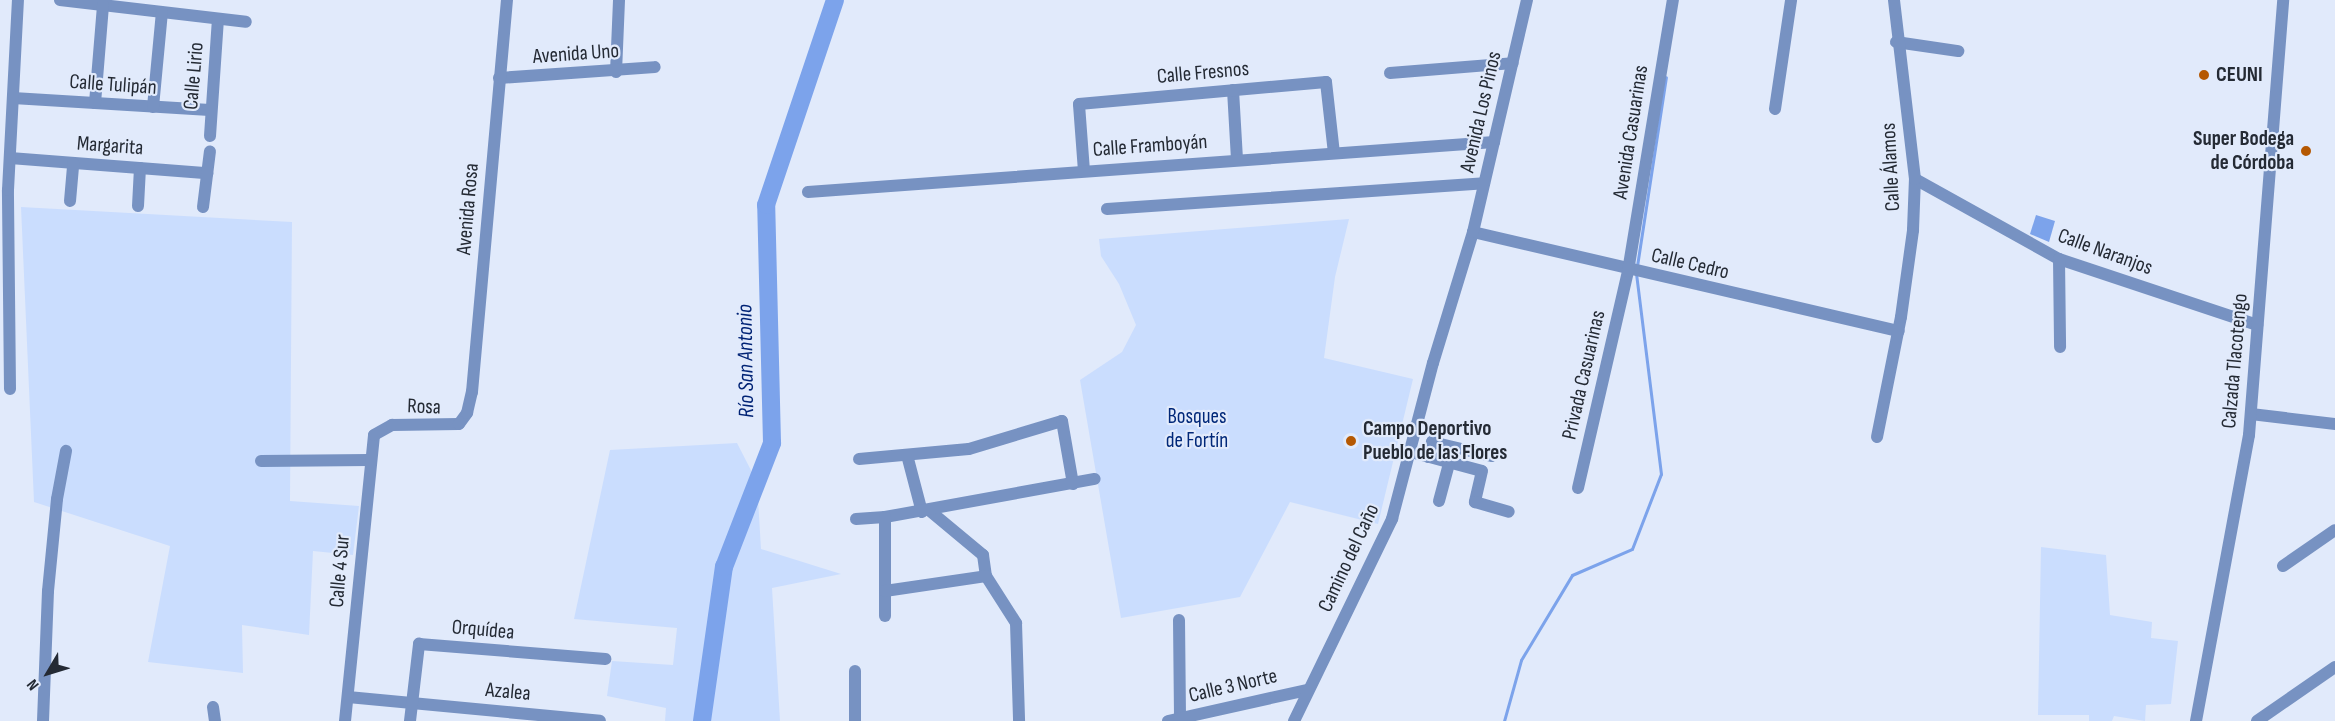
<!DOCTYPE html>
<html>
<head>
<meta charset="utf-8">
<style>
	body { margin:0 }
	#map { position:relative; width:2335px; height:721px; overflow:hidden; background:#e1eafb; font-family:"Sofia Sans Condensed",sans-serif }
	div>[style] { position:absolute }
	.green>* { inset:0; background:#caddfe }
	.water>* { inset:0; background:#7ca3eb }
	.stream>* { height:3px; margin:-1.5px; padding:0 1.5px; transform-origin:1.5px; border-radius:1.5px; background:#7ca3eb }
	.river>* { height:18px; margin:-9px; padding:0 9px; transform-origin:9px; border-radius:9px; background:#7ca3eb }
	.minor>* { height:12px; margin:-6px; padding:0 6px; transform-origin:6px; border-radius:6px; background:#7792c2 }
	.dots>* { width:16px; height:16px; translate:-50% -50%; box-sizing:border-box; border:3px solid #e1eafb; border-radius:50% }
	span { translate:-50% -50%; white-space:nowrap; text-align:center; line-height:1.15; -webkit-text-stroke:4.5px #e1eafb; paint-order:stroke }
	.street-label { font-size:21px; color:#242a34 }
	.poi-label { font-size:21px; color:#242a34; font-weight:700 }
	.left { translate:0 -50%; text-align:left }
	.right { translate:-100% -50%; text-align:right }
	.park-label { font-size:21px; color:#012879 }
	.water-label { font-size:22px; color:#002375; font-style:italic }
	.north { position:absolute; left:18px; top:643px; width:60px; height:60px; -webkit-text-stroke:4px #e1eafb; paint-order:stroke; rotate:232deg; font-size:16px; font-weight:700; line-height:24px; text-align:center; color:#242a34 }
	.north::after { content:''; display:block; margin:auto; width:21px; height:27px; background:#242a34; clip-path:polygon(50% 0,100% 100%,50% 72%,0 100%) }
</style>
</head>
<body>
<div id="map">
	<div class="green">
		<div style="clip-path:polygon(21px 207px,292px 222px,290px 501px,359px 506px,353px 555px,313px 551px,309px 635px,242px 625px,243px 673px,148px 662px,170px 546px,34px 502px)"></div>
		<div style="clip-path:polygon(1349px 219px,1335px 277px,1324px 358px,1413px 379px,1378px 524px,1290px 502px,1240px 597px,1121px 618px,1080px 380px,1122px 352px,1136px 325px,1119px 284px,1101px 256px,1099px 239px)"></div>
		<div style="clip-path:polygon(737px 443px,757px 482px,761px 549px,841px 574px,772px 588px,780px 721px,665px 721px,666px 708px,607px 696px,612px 661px,673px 665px,677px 628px,574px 619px,610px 450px)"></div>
		<div style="clip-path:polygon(2041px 547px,2106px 555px,2110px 615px,2152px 622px,2151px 638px,2178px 641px,2171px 704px,2146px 705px,2145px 721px,2114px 716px,2112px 721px,2089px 721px,2089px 715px,2038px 715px)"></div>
	</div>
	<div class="water">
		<div style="clip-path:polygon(2036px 215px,2055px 221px,2049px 242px,2030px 234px)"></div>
	</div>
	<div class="stream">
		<div style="left:1637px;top:266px;width:191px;rotate:-81.3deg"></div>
		<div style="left:1504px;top:721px;width:63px;rotate:-74.4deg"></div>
		<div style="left:1521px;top:660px;width:99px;rotate:-59deg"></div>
		<div style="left:1572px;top:575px;width:65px;rotate:-23.4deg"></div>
		<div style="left:1632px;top:549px;width:80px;rotate:-68.9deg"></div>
		<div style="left:1661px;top:474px;width:203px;rotate:-97.1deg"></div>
	</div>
	<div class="river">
		<div style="left:702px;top:721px;width:156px;rotate:-81.9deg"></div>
		<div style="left:724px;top:567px;width:133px;rotate:-68.8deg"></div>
		<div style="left:772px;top:443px;width:238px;rotate:-91.4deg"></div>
		<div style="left:766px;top:205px;width:216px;rotate:-71.4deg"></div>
	</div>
	<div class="minor">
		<div style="left:60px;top:0;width:187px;rotate:6.7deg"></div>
		<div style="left:1896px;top:42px;width:63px;rotate:8.3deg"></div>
		<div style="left:616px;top:72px;width:72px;rotate:-87.6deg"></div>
		<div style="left:1390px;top:73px;width:123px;rotate:-4.6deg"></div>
		<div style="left:499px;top:78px;width:156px;rotate:-4deg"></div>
		<div style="left:1233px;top:90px;width:69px;rotate:86.7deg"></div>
		<div style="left:13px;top:98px;width:197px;rotate:3.5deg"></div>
		<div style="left:95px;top:103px;width:98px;rotate:-85.3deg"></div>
		<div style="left:153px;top:107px;width:95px;rotate:-84.6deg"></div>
		<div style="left:1775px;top:109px;width:110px;rotate:-81.6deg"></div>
		<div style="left:210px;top:136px;width:117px;rotate:-86.1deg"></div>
		<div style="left:10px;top:158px;width:198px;rotate:4.4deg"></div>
		<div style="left:1084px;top:171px;width:67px;rotate:-94.3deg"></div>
		<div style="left:1079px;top:104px;width:248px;rotate:-5.1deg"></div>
		<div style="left:1326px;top:82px;width:71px;rotate:83.6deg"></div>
		<div style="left:1915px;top:179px;width:165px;rotate:29.1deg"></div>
		<div style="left:2059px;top:259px;width:209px;rotate:18.4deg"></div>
		<div style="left:808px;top:192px;width:688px;rotate:-4.17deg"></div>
		<div style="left:70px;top:201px;width:38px;rotate:-85deg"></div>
		<div style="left:138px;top:206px;width:38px;rotate:-87deg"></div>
		<div style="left:203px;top:207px;width:56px;rotate:-82.9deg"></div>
		<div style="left:1107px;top:209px;width:378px;rotate:-3.9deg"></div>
		<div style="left:1473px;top:232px;width:437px;rotate:13.1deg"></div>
		<div style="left:2059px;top:259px;width:88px;rotate:89.3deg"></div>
		<div style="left:10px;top:389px;width:199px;rotate:-90.6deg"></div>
		<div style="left:8px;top:190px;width:190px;rotate:-87deg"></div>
		<div style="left:2251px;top:414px;width:85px;rotate:6.8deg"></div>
		<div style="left:1877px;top:437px;width:122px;rotate:-78.7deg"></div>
		<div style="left:1901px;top:317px;width:88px;rotate:-82.1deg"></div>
		<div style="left:1913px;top:230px;width:51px;rotate:-87.8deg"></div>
		<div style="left:1915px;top:179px;width:180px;rotate:-96.7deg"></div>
		<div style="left:1411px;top:452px;width:73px;rotate:15deg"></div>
		<div style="left:1482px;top:471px;width:32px;rotate:103deg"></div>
		<div style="left:1475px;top:502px;width:35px;rotate:16deg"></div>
		<div style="left:907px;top:455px;width:59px;rotate:75.3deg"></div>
		<div style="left:1428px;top:457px;width:16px;rotate:-75deg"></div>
		<div style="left:1432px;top:442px;width:61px;rotate:13.3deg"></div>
		<div style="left:859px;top:459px;width:110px;rotate:-5.2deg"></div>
		<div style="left:969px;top:449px;width:97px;rotate:-16.8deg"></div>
		<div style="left:1062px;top:421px;width:64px;rotate:80.1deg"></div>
		<div style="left:261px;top:461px;width:108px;rotate:-0.5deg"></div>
		<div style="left:1578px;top:488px;width:223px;rotate:-77deg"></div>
		<div style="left:1628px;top:271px;width:275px;rotate:-80.6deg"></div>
		<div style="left:1439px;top:501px;width:39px;rotate:-75deg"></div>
		<div style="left:930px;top:511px;width:69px;rotate:39.7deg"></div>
		<div style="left:983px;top:555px;width:21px;rotate:82deg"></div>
		<div style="left:986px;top:576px;width:56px;rotate:57.4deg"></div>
		<div style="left:1016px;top:623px;width:98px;rotate:88.2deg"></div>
		<div style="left:885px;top:517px;width:213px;rotate:-10.3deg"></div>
		<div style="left:856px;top:519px;width:29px;rotate:-4deg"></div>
		<div style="left:885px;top:517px;width:99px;rotate:90deg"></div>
		<div style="left:2283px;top:566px;width:63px;rotate:-34.7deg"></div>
		<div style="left:885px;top:591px;width:102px;rotate:-8.4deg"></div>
		<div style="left:1179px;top:620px;width:101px;rotate:89.4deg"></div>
		<div style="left:855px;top:671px;width:50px;rotate:90deg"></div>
		<div style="left:348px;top:697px;width:253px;rotate:5.4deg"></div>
		<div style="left:213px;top:707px;width:14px;rotate:82deg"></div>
		<div style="left:43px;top:721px;width:130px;rotate:-87.8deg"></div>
		<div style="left:48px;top:591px;width:92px;rotate:-84.4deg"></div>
		<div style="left:57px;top:499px;width:49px;rotate:-79.4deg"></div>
		<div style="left:345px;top:721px;width:287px;rotate:-84.2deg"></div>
		<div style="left:374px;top:435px;width:21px;rotate:-29deg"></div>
		<div style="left:392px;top:425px;width:67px;rotate:-0.9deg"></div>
		<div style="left:459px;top:424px;width:14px;rotate:-54deg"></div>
		<div style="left:467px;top:413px;width:22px;rotate:-77deg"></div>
		<div style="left:472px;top:392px;width:394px;rotate:-84.9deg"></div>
		<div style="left:410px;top:721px;width:78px;rotate:-83.3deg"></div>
		<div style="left:419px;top:644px;width:187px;rotate:4.6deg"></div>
		<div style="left:1168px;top:721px;width:142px;rotate:-12.6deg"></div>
		<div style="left:1294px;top:721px;width:225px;rotate:-64.1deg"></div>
		<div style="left:1392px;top:519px;width:161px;rotate:-75.3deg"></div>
		<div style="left:1433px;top:363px;width:137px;rotate:-73deg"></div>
		<div style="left:1473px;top:232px;width:238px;rotate:-76.9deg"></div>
		<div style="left:2196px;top:721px;width:291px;rotate:-79.5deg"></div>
		<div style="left:2249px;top:435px;width:436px;rotate:-85.5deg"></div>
		<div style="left:2257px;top:721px;width:95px;rotate:-34.7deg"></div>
	</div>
	<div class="dots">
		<div style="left:2204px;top:75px;background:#b55802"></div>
		<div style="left:2306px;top:151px;background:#b55802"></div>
		<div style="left:1351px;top:441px;background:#b55802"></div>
	</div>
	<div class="street-label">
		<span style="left:576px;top:54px;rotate:-4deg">Avenida Uno</span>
		<span style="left:1203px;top:73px;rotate:-5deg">Calle Fresnos</span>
		<span style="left:194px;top:76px;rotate:-85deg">Calle Lirio</span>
		<span style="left:113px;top:85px;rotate:4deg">Calle Tulipán</span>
		<span style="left:1481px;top:112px;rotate:-77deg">Avenida Los Pinos</span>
		<span style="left:1631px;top:132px;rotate:-81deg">Avenida Casuarinas</span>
		<span style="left:110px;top:146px;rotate:4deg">Margarita</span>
		<span style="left:1150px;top:146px;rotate:-4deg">Calle Framboyán</span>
		<span style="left:1891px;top:167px;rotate:-93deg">Calle Álamos</span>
		<span style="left:468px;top:209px;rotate:-85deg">Avenida Rosa</span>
		<span style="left:2105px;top:252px;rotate:20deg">Calle Naranjos</span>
		<span style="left:1690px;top:264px;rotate:13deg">Calle Cedro</span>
		<span style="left:2235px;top:361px;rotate:-85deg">Calzada Tlacotengo</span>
		<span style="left:1584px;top:375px;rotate:-77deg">Privada Casuarinas</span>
		<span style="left:424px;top:407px;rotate:2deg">Rosa</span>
		<span style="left:1349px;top:558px;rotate:-65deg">Camino del Caño</span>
		<span style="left:340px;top:571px;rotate:-85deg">Calle 4 Sur</span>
		<span style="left:483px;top:630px;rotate:5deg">Orquídea</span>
		<span style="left:1233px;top:686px;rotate:-13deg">Calle 3 Norte</span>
		<span style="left:508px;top:692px;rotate:5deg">Azalea</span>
	</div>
	<div class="poi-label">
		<span class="left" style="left:2216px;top:75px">CEUNI</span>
		<span class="right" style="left:2294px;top:151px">Super Bodega<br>de Córdoba</span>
		<span class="left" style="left:1363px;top:441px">Campo Deportivo<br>Pueblo de las Flores</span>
	</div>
	<div class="park-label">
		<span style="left:1197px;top:429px">Bosques<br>de Fortín</span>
	</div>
	<div class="water-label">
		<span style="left:746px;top:361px;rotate:-91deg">Río San Antonio</span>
	</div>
	<div class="north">N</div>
</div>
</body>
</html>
